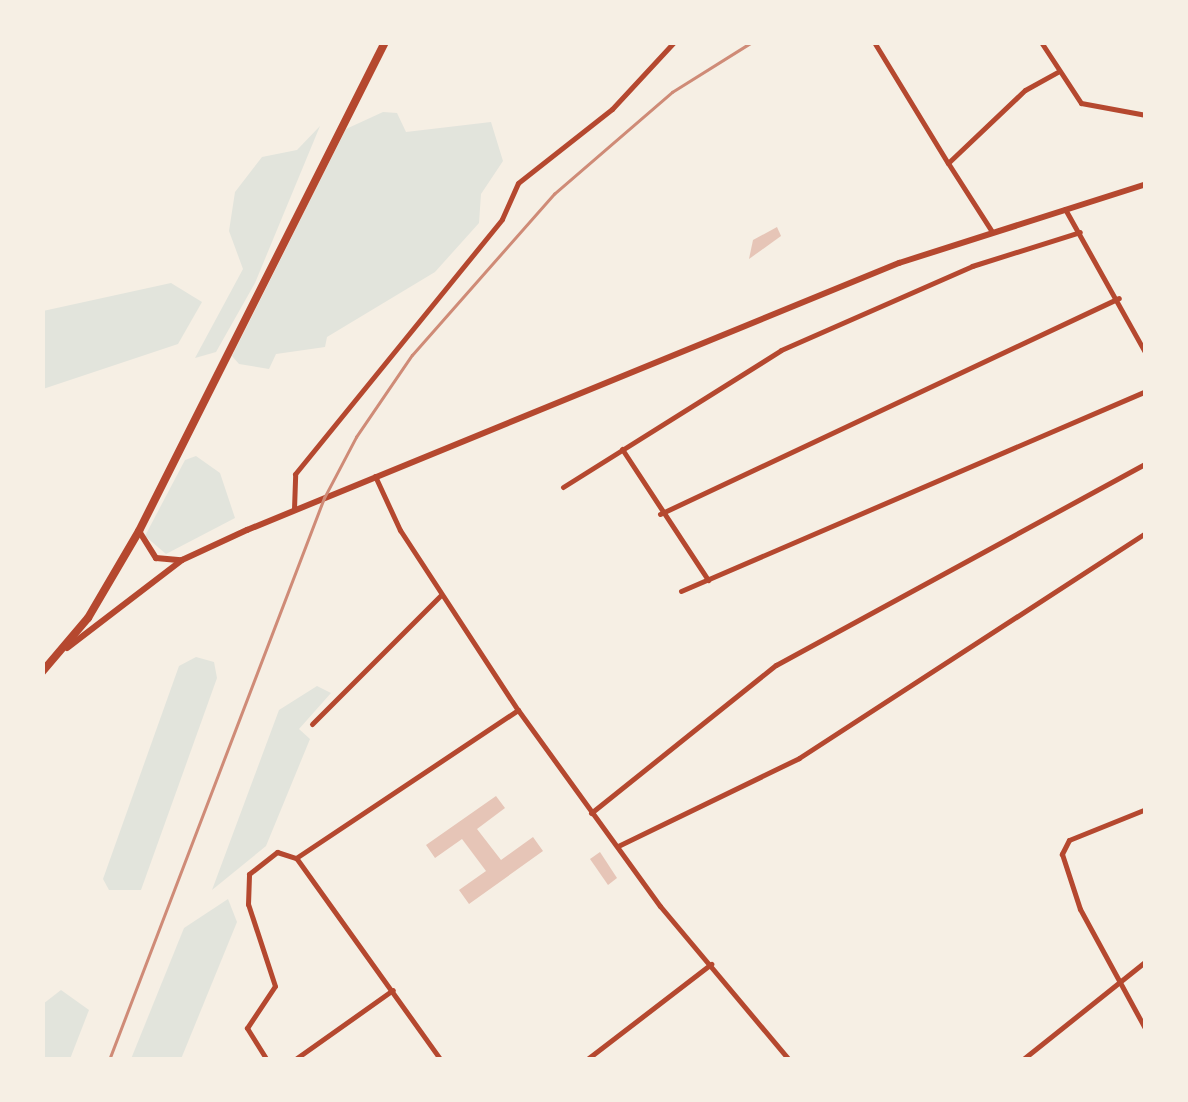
<!DOCTYPE html>
<html>
<head>
<meta charset="utf-8">
<style>
	body { margin:0 }
	#map { position:relative; width:1188px; height:1102px; overflow:hidden; background:#f6efe4; font-family:"Roboto Condensed",sans-serif }
	div>[style] { position:absolute }
	.green>* { inset:0; background:#e2e4dc }
	.building>* { inset:0; background:#e6c5b7 }
	.minor>* { height:5px; margin:-2.5px; padding:0 2.5px; transform-origin:2.5px; border-radius:2.5px; background:#b5482f }
	.secondary>* { height:6px; margin:-3px; padding:0 3px; transform-origin:3px; border-radius:3px; background:#b5482f }
	.primary>* { height:8px; margin:-4px; padding:0 4px; transform-origin:4px; border-radius:4px; background:#b5482f }
	.rail>* { height:2.5px; margin:-1.25px; padding:0 1.25px; transform-origin:1.25px; border-radius:1.25px; background:#cf8b77 }
	span { translate:-50% -50%; white-space:nowrap; text-align:center; line-height:1.15; -webkit-text-stroke:8px #f6efe4; paint-order:stroke }
	.frame { position:absolute; inset:0; border:45px solid #f6efe4; pointer-events:none }
</style>
</head>
<body>
<div id="map">
	<div class="green">
		<div style="clip-path:polygon(383px 112px,397px 113px,406px 132px,491px 122px,503px 161px,481px 194px,479px 223px,435px 272px,327px 337px,325px 347px,276px 354px,269px 369px,239px 364px,232px 356px,346px 129px)"></div>
		<div style="clip-path:polygon(320px 126px,255px 283px,216px 352px,195px 358px,243px 269px,229px 231px,235px 192px,262px 157px,297px 150px)"></div>
		<div style="clip-path:polygon(171px 283px,202px 302px,178px 344px,43px 389px,43px 311px)"></div>
		<div style="clip-path:polygon(196px 456px,220px 473px,235px 518px,166px 554px,145px 536px,185px 460px)"></div>
		<div style="clip-path:polygon(196px 657px,214px 662px,217px 678px,141px 890px,109px 890px,103px 879px,179px 666px)"></div>
		<div style="clip-path:polygon(317px 686px,331px 693px,299px 729px,310px 739px,266px 846px,212px 890px,279px 710px)"></div>
		<div style="clip-path:polygon(228px 899px,237px 922px,181px 1059px,131px 1059px,184px 928px)"></div>
		<div style="clip-path:polygon(61px 990px,89px 1010px,70px 1059px,43px 1059px,43px 1004px)"></div>
	</div>
	<div class="building">
		<div style="clip-path:polygon(777px 227px,781px 236px,749px 259px,753px 240px)"></div>
		<div style="clip-path:polygon(496px 796px,505px 808px,477px 829px,501px 860px,533px 837px,543px 851px,469px 904px,459px 890px,486px 871px,462px 839px,435px 858px,426px 845px)"></div>
		<div style="clip-path:polygon(600px 852px,617px 878px,608px 885px,590px 859px)"></div>
	</div>
	<div class="minor">
		<div style="left:874px;top:42px;width:142px;rotate:58.6deg"></div>
		<div style="left:948px;top:163px;width:106px;rotate:-43.5deg"></div>
		<div style="left:1025px;top:90px;width:38px;rotate:-29deg"></div>
		<div style="left:1041px;top:42px;width:73px;rotate:56.7deg"></div>
		<div style="left:1081px;top:103px;width:66px;rotate:10.5deg"></div>
		<div style="left:948px;top:163px;width:80px;rotate:57.3deg"></div>
		<div style="left:1065px;top:209px;width:166px;rotate:60.8deg"></div>
		<div style="left:622px;top:449px;width:157px;rotate:56.7deg"></div>
		<div style="left:375px;top:476px;width:60px;rotate:65.2deg"></div>
		<div style="left:400px;top:530px;width:215px;rotate:56.8deg"></div>
		<div style="left:518px;top:710px;width:242px;rotate:54.1deg"></div>
		<div style="left:660px;top:906px;width:201px;rotate:50deg"></div>
		<div style="left:563px;top:487px;width:257px;rotate:-32.1deg"></div>
		<div style="left:781px;top:350px;width:209px;rotate:-23.7deg"></div>
		<div style="left:972px;top:266px;width:113px;rotate:-17.5deg"></div>
		<div style="left:294px;top:509px;width:35px;rotate:-88deg"></div>
		<div style="left:295px;top:474px;width:328px;rotate:-50.9deg"></div>
		<div style="left:502px;top:219px;width:39px;rotate:-66deg"></div>
		<div style="left:518px;top:183px;width:120px;rotate:-38.2deg"></div>
		<div style="left:612px;top:109px;width:91px;rotate:-47.2deg"></div>
		<div style="left:660px;top:514px;width:507px;rotate:-25.2deg"></div>
		<div style="left:681px;top:591px;width:506px;rotate:-23.27deg"></div>
		<div style="left:312px;top:724px;width:182px;rotate:-45deg"></div>
		<div style="left:1146px;top:809px;width:83px;rotate:158.1deg"></div>
		<div style="left:1069px;top:840px;width:16px;rotate:117deg"></div>
		<div style="left:1062px;top:854px;width:58px;rotate:71.9deg"></div>
		<div style="left:1080px;top:909px;width:138px;rotate:61.4deg"></div>
		<div style="left:591px;top:813px;width:237px;rotate:-38.7deg"></div>
		<div style="left:776px;top:665px;width:422px;rotate:-28.6deg"></div>
		<div style="left:618px;top:846px;width:201px;rotate:-25.9deg"></div>
		<div style="left:799px;top:758px;width:414px;rotate:-33deg"></div>
		<div style="left:297px;top:859px;width:247px;rotate:54.4deg"></div>
		<div style="left:267px;top:1060px;width:38px;rotate:-122deg"></div>
		<div style="left:247px;top:1028px;width:50px;rotate:-56.3deg"></div>
		<div style="left:275px;top:986px;width:86px;rotate:-108.2deg"></div>
		<div style="left:248px;top:904px;width:30px;rotate:-88deg"></div>
		<div style="left:249px;top:874px;width:36px;rotate:-38deg"></div>
		<div style="left:277px;top:852px;width:20px;rotate:18deg"></div>
		<div style="left:296px;top:858px;width:267px;rotate:-33.7deg"></div>
		<div style="left:294px;top:1060px;width:121px;rotate:-35.3deg"></div>
		<div style="left:586px;top:1060px;width:158px;rotate:-37.5deg"></div>
		<div style="left:1022px;top:1060px;width:159px;rotate:-38.6deg"></div>
	</div>
	<div class="secondary">
		<div style="left:139px;top:531px;width:32px;rotate:58deg"></div>
		<div style="left:156px;top:558px;width:25px;rotate:5deg"></div>
		<div style="left:67px;top:648px;width:145px;rotate:-37.4deg"></div>
		<div style="left:182px;top:560px;width:72px;rotate:-24.8deg"></div>
		<div style="left:247px;top:530px;width:705px;rotate:-22.27deg"></div>
		<div style="left:899px;top:263px;width:259px;rotate:-17.7deg"></div>
	</div>
	<div class="primary">
		<div style="left:42px;top:672px;width:71px;rotate:-49.6deg"></div>
		<div style="left:88px;top:618px;width:101px;rotate:-59.6deg"></div>
		<div style="left:139px;top:531px;width:547px;rotate:-63.29deg"></div>
	</div>
	<div class="rail">
		<div style="left:109px;top:1060px;width:602px;rotate:-69.07deg"></div>
		<div style="left:324px;top:498px;width:69px;rotate:-62.3deg"></div>
		<div style="left:356px;top:437px;width:99px;rotate:-55.7deg"></div>
		<div style="left:412px;top:355px;width:215px;rotate:-48.6deg"></div>
		<div style="left:554px;top:194px;width:156px;rotate:-40.8deg"></div>
		<div style="left:672px;top:92px;width:94px;rotate:-32deg"></div>
	</div>
	<div class="frame"></div>
</div>
</body>
</html>
